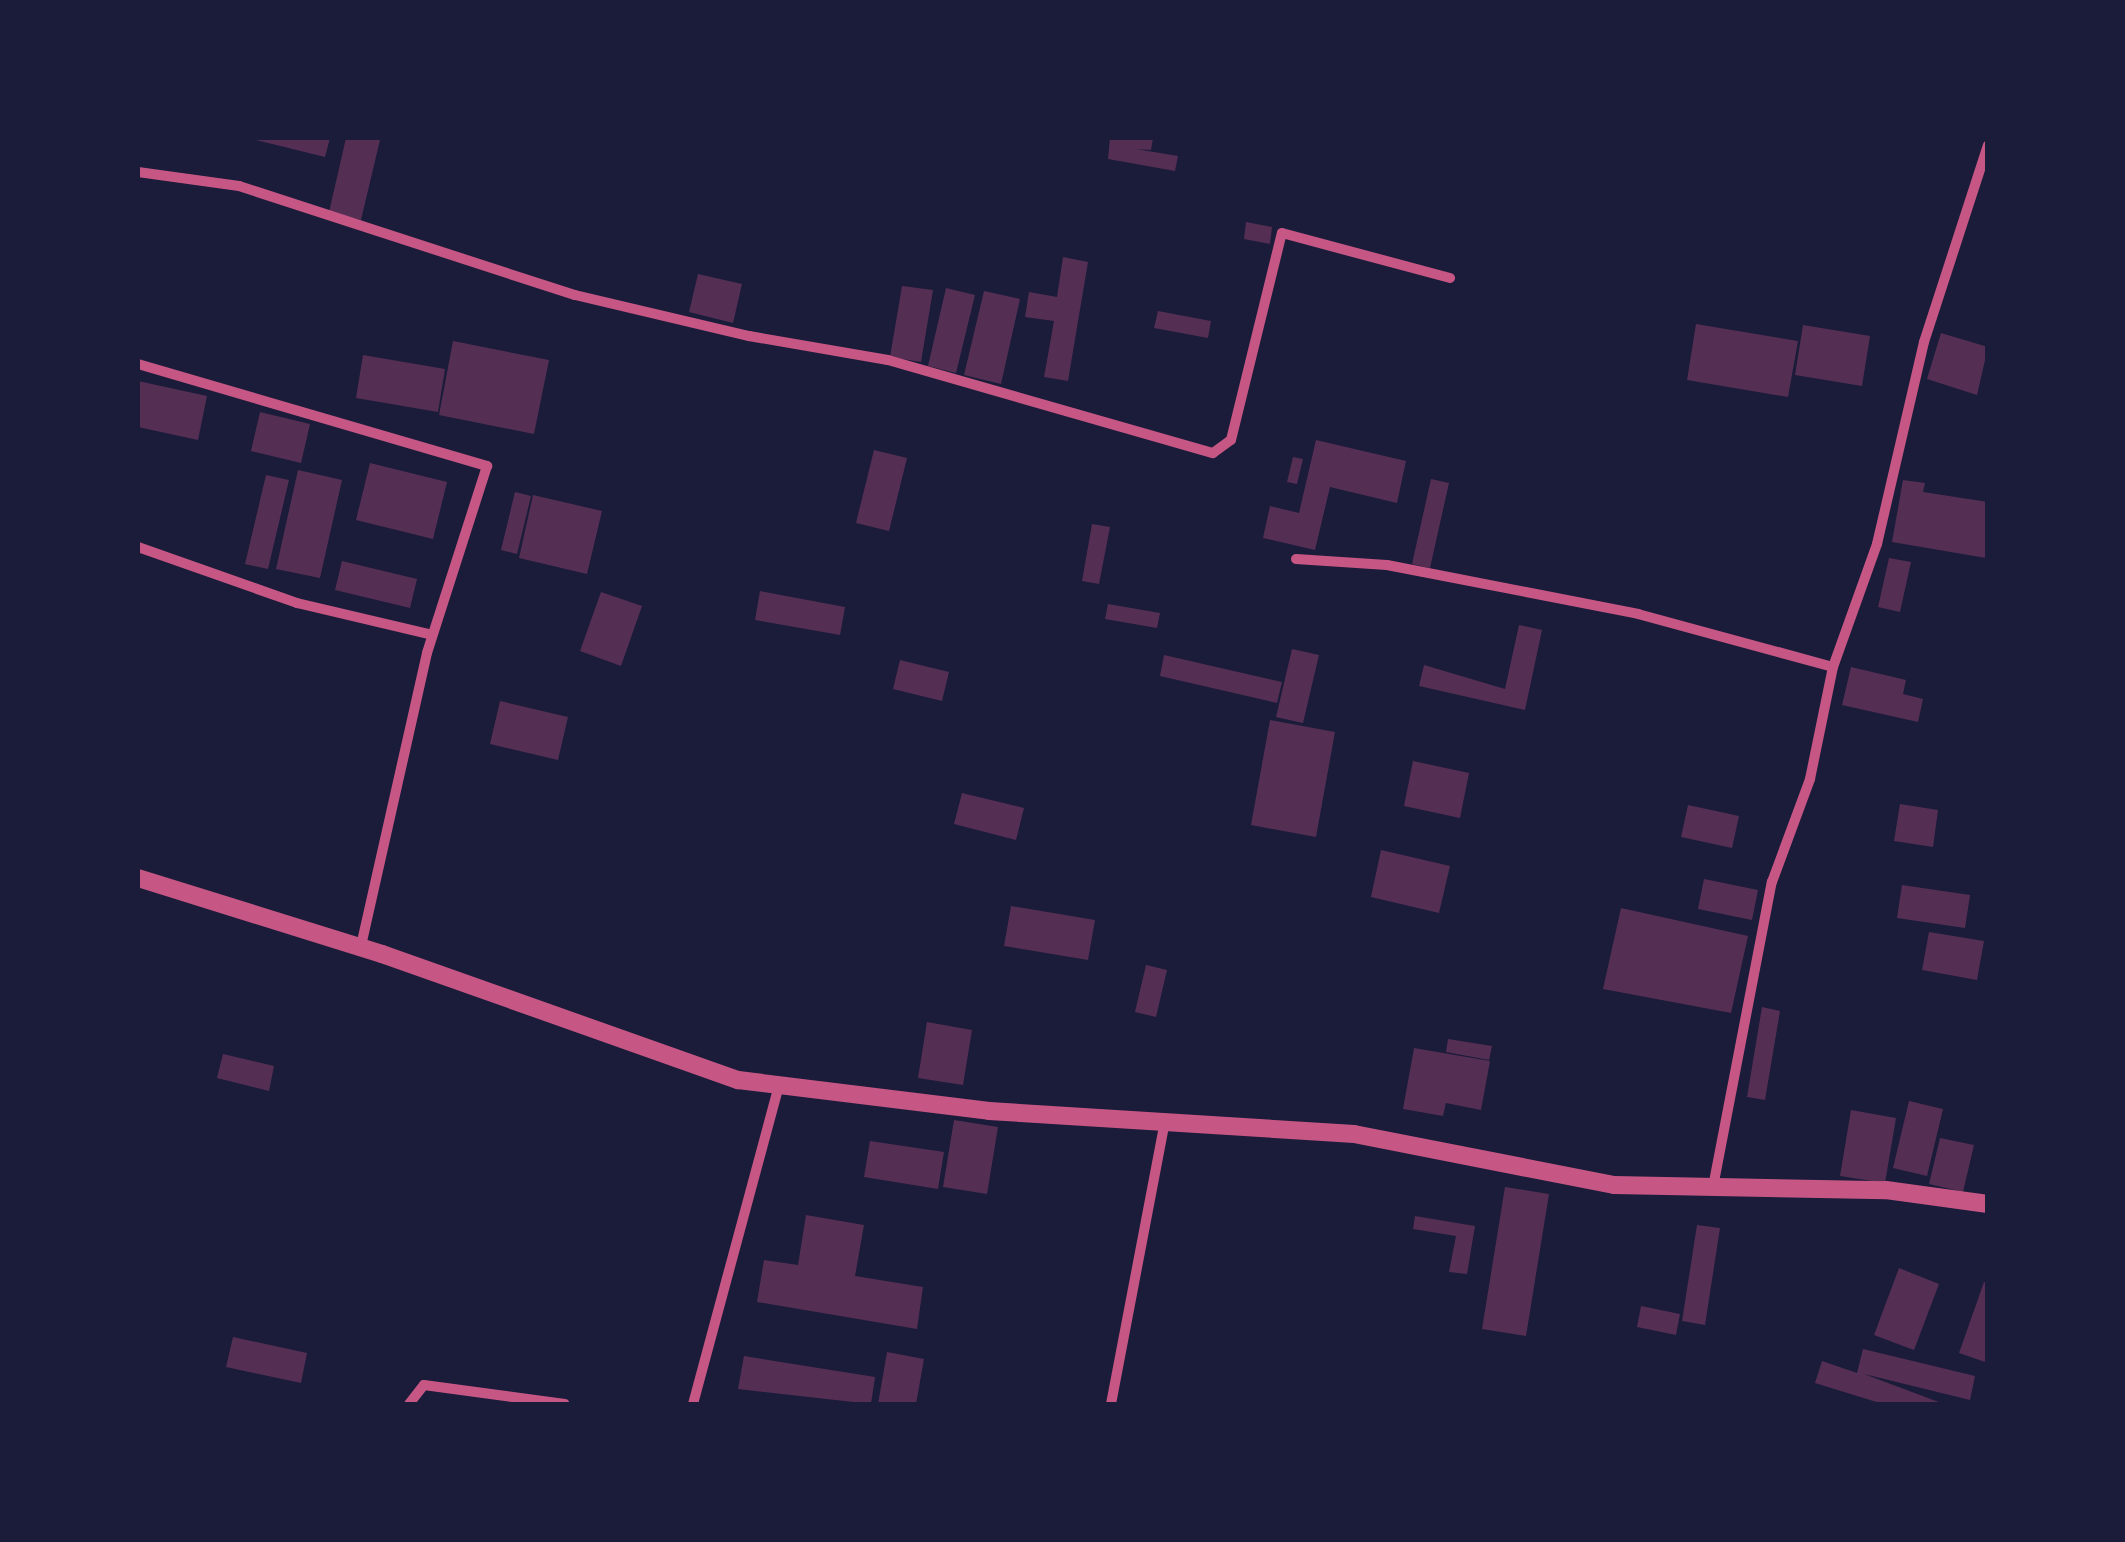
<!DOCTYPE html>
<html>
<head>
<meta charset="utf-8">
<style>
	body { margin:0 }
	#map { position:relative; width:2125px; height:1542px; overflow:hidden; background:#1b1b3a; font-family:"Nunito Sans",sans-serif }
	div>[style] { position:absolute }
	.building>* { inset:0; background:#542f53 }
	.minor>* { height:10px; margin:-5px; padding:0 5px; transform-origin:5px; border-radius:5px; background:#c65784 }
	.tertiary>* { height:18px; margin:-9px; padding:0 9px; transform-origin:9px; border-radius:9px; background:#c65784 }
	span { translate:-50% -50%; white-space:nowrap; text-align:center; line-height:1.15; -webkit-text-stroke:8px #1b1b3a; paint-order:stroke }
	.frame { position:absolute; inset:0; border:140px solid #1b1b3a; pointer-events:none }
</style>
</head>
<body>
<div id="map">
	<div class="building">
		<div style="clip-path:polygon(248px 138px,330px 138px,325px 157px)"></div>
		<div style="clip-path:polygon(346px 138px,380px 140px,361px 220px,329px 212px)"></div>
		<div style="clip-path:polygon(1110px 138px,1153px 138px,1151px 150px,1136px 149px,1178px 156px,1175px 171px,1108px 159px)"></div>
		<div style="clip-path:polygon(1246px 222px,1272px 227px,1270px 244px,1244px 239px)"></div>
		<div style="clip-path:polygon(1063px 257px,1088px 262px,1068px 381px,1044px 377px,1054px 321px,1025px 317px,1029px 292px,1057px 297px)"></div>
		<div style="clip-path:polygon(698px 274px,742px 284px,733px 323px,689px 312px)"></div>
		<div style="clip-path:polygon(902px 286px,933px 290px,921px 362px,890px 357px)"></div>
		<div style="clip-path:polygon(946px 288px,975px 295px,956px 373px,928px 366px)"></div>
		<div style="clip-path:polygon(984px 291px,1020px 299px,1001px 384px,964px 375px)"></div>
		<div style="clip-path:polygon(1158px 311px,1211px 321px,1208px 338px,1154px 328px)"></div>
		<div style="clip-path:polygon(1696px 324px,1798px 341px,1788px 397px,1687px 380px)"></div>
		<div style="clip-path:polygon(1803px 325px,1870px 336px,1862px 386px,1795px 375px)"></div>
		<div style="clip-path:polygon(1941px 333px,1988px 347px,1977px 395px,1927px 379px)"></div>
		<div style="clip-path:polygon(453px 341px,549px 360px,534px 434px,439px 415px)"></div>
		<div style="clip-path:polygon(363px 355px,445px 369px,438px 412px,356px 398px)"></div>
		<div style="clip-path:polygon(138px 381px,207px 396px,198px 440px,138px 427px)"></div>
		<div style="clip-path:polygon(260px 412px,310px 424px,301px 463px,251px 451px)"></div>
		<div style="clip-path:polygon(1316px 440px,1406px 461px,1397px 503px,1330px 487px,1315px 550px,1263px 538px,1270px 506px,1299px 513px)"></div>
		<div style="clip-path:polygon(874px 450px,907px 458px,889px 531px,856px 523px)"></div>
		<div style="clip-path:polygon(1293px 457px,1303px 459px,1297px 484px,1287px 482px)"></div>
		<div style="clip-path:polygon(370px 463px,447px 482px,433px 539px,356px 520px)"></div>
		<div style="clip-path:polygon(298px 470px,342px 480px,320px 578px,276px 569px)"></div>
		<div style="clip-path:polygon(266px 475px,289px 480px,268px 569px,245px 564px)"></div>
		<div style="clip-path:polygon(1431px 479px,1449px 483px,1430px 568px,1412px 564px)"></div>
		<div style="clip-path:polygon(1903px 480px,1925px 483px,1923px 492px,1988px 502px,1986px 558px,1892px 542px)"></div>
		<div style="clip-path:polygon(515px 492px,531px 496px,517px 554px,501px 550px)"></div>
		<div style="clip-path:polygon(533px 495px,602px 511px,587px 574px,519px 558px)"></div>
		<div style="clip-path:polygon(1092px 524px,1110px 527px,1099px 584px,1082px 581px)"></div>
		<div style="clip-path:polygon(1889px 558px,1911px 562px,1900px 612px,1878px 607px)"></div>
		<div style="clip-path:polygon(342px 561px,417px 579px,410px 608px,335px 590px)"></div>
		<div style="clip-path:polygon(760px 591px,845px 607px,840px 635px,755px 620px)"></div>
		<div style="clip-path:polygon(601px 592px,642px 606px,621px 666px,580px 651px)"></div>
		<div style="clip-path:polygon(1108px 604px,1160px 613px,1157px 628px,1105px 619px)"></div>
		<div style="clip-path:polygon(1519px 625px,1542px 630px,1525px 710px,1419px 686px,1424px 665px,1505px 689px)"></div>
		<div style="clip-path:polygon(1292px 649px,1319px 655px,1303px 723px,1276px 717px)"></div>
		<div style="clip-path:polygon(1164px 655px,1282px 682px,1277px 703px,1160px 676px)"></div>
		<div style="clip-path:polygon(900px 660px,949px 672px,942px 701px,893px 689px)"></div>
		<div style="clip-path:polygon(1851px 667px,1906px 680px,1903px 694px,1923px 699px,1918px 722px,1842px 705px)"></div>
		<div style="clip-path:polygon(500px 701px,568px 717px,558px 760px,490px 744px)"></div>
		<div style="clip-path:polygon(1270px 720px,1335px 732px,1316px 837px,1251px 825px)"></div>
		<div style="clip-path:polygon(1413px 761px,1469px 773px,1460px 818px,1404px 806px)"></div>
		<div style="clip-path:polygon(962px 793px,1024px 808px,1016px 840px,954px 824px)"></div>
		<div style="clip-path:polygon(1900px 804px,1938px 810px,1933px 847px,1894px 841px)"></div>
		<div style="clip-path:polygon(1688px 805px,1739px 816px,1732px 848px,1681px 837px)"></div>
		<div style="clip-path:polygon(1381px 850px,1450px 866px,1439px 913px,1371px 897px)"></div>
		<div style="clip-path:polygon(1704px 879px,1758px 890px,1752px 920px,1698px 909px)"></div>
		<div style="clip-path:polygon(1902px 885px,1970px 895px,1965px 928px,1897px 918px)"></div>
		<div style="clip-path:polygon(1011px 906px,1095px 920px,1088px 960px,1004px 946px)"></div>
		<div style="clip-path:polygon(1621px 908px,1748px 936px,1731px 1013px,1603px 989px)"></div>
		<div style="clip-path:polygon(1929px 932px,1984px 941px,1977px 980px,1922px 970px)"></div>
		<div style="clip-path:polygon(1146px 965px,1167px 970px,1156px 1017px,1135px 1012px)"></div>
		<div style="clip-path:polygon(1762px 1007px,1780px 1011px,1765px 1100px,1747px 1097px)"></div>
		<div style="clip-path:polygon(927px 1022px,972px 1030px,963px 1085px,918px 1078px)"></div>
		<div style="clip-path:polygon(1448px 1039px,1492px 1046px,1489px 1060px,1446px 1052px)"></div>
		<div style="clip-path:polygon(1414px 1048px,1490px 1061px,1481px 1110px,1446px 1103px,1443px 1116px,1403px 1109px)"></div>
		<div style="clip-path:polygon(223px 1054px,274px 1066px,269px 1091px,217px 1078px)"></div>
		<div style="clip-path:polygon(1909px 1101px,1943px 1109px,1927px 1176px,1893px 1168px)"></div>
		<div style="clip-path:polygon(1851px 1110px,1896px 1118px,1885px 1183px,1840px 1176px)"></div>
		<div style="clip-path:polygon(954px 1120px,998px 1127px,987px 1194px,943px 1187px)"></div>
		<div style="clip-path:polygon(1940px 1138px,1974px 1145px,1963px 1192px,1929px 1184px)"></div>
		<div style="clip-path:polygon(870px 1141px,944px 1152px,938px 1189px,864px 1177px)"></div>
		<div style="clip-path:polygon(1505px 1187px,1549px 1194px,1526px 1336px,1482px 1329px)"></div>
		<div style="clip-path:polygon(806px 1215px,864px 1225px,855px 1276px,923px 1287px,917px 1329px,757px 1302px,764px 1260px,798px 1265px)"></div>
		<div style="clip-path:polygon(1415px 1216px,1475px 1226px,1467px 1274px,1449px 1272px,1456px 1236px,1413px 1229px)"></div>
		<div style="clip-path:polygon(1697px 1225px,1720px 1228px,1705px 1325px,1682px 1321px)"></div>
		<div style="clip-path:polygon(1899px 1268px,1939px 1284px,1914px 1350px,1874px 1335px)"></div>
		<div style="clip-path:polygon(1984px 1282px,1988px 1283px,1988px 1363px,1959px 1353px)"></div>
		<div style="clip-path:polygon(1641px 1306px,1680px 1314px,1676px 1335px,1637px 1327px)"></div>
		<div style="clip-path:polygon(233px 1337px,307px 1353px,301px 1383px,226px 1367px)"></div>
		<div style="clip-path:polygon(1863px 1349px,1975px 1376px,1970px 1400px,1864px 1374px,1944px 1404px,1883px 1404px,1815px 1383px,1822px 1361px,1857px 1373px)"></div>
		<div style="clip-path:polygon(887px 1352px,924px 1359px,916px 1404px,878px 1404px)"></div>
		<div style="clip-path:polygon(744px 1356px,875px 1377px,871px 1404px,738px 1389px)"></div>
	</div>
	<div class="minor">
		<div style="left:138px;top:172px;width:102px;rotate:7.9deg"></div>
		<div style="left:239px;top:186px;width:353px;rotate:18deg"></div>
		<div style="left:575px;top:295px;width:179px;rotate:13.3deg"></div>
		<div style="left:749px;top:336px;width:141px;rotate:9.8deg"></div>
		<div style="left:888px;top:360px;width:338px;rotate:16deg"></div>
		<div style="left:1213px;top:453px;width:22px;rotate:-36deg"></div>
		<div style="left:1231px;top:440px;width:213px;rotate:-76.2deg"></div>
		<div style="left:1282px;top:233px;width:174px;rotate:15deg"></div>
		<div style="left:138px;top:364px;width:364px;rotate:16.3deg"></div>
		<div style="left:487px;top:466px;width:196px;rotate:107.8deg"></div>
		<div style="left:427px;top:653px;width:301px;rotate:102.7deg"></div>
		<div style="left:138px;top:547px;width:169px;rotate:19.4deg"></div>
		<div style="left:297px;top:603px;width:139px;rotate:13.3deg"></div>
		<div style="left:1296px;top:559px;width:91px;rotate:3.8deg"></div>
		<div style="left:1387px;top:565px;width:256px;rotate:11deg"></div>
		<div style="left:1638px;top:614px;width:202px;rotate:15.2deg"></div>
		<div style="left:1713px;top:1187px;width:311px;rotate:-79.1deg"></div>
		<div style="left:1772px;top:882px;width:110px;rotate:-69.7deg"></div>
		<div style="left:1810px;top:779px;width:114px;rotate:-78.4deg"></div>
		<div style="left:1833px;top:667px;width:131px;rotate:-70.3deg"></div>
		<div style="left:1877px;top:544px;width:207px;rotate:-76.9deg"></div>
		<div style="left:1924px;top:342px;width:207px;rotate:-72deg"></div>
		<div style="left:409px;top:1404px;width:24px;rotate:-52deg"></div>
		<div style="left:424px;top:1385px;width:142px;rotate:7.7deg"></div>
		<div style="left:693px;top:1404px;width:330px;rotate:-74.9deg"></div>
		<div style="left:1111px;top:1404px;width:287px;rotate:-79.2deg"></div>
	</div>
	<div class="tertiary">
		<div style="left:138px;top:878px;width:256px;rotate:17.3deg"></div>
		<div style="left:382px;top:954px;width:378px;rotate:19.5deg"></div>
		<div style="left:738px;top:1080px;width:253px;rotate:7deg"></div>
		<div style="left:989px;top:1111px;width:366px;rotate:3.6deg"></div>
		<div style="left:1354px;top:1134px;width:265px;rotate:11.1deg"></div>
		<div style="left:1614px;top:1185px;width:272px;rotate:1.1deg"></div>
		<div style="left:1886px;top:1190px;width:103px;rotate:7.8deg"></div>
	</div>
	<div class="frame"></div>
</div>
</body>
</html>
